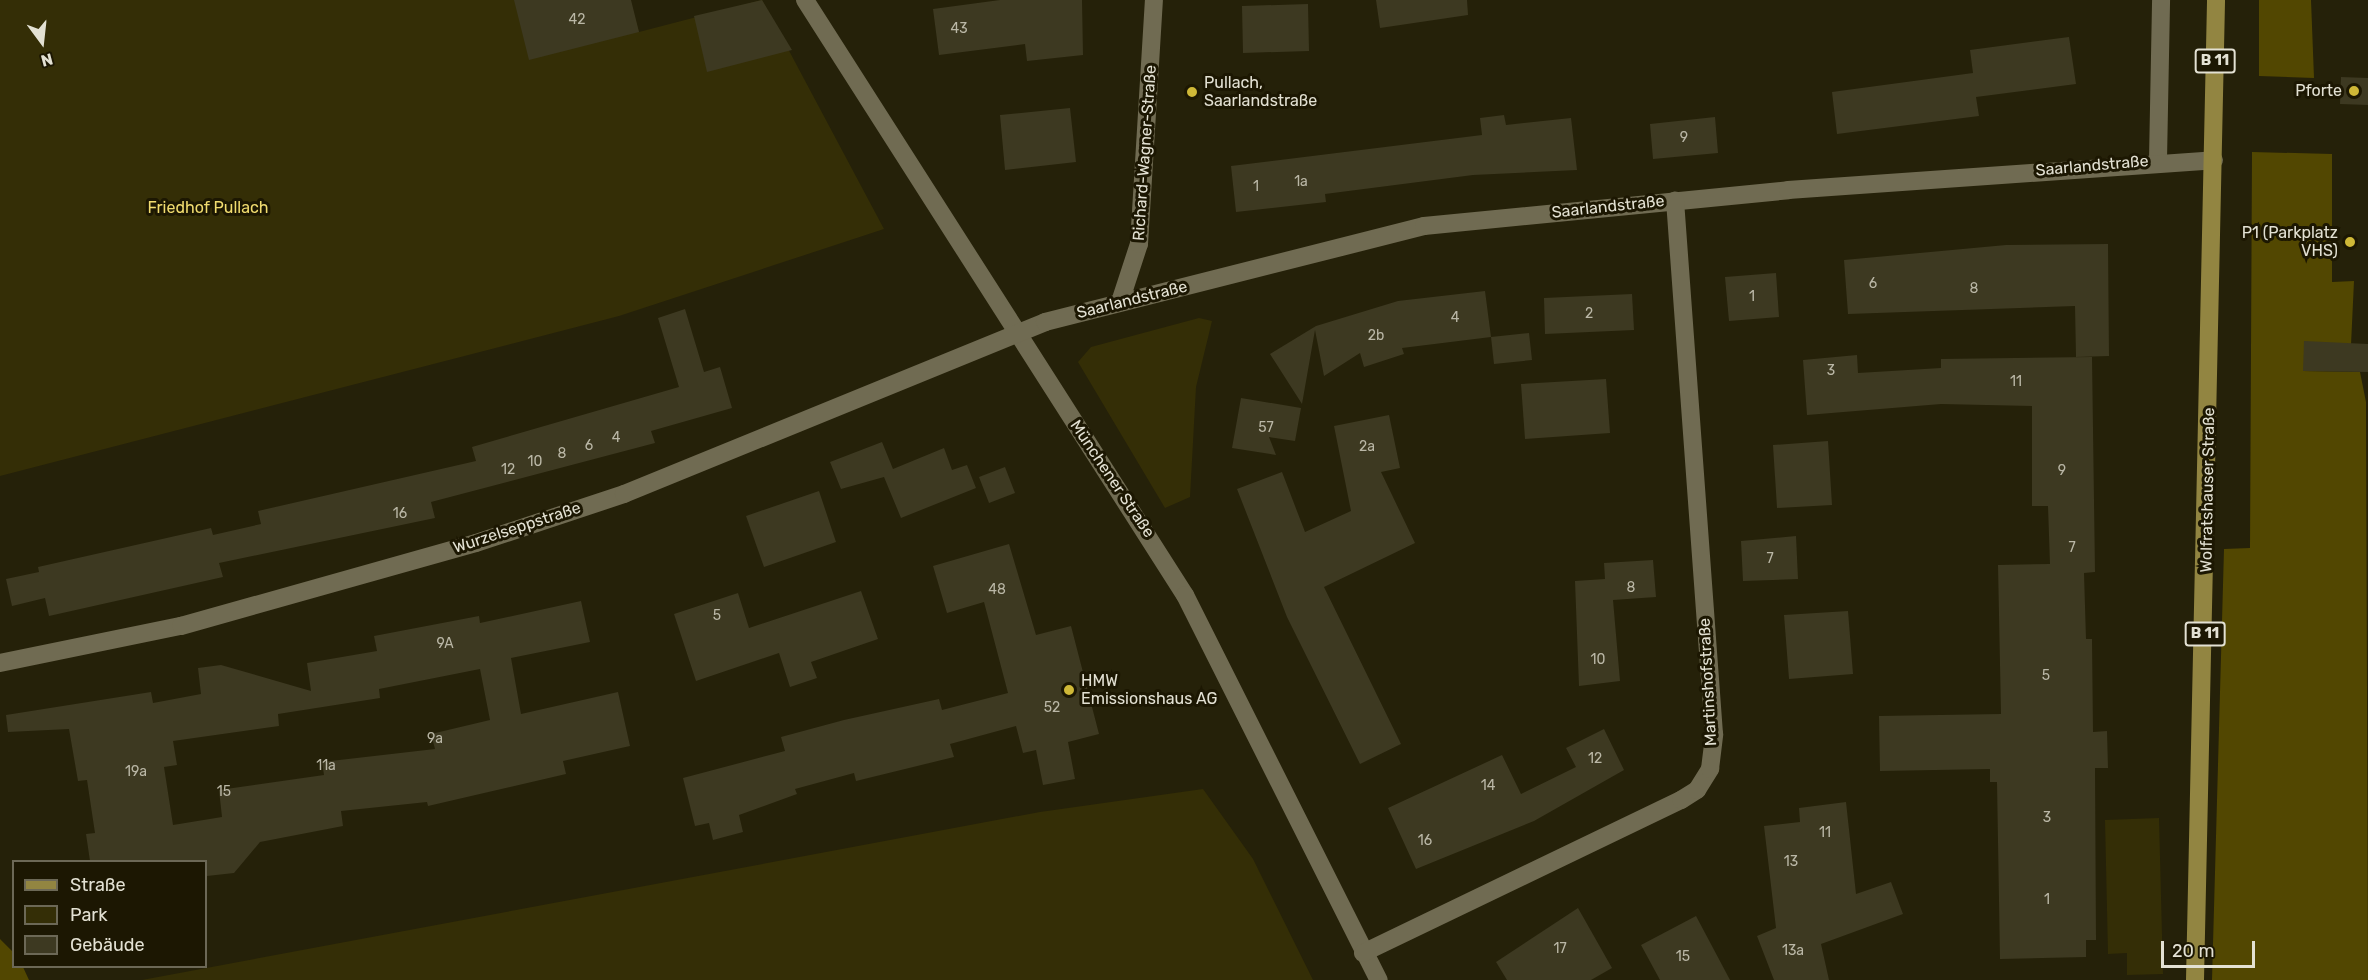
<!DOCTYPE html>
<html>
<head>
<meta charset="utf-8">
<style>
	body { margin:0 }
	#map { position:relative; width:2368px; height:980px; overflow:hidden; background:#252109; font-family:Rubik,sans-serif }
	div>[style] { position:absolute }
	.green>* { inset:0; background:#342e06 }
	.forest>* { inset:0; background:#524701 }
	.building>* { inset:0; background:#3d3921 }
	.street>* { height:18px; margin:-9px; padding:0 9px; transform-origin:9px; border-radius:9px; background:#706b52 }
	.primary>* { height:18px; margin:-9px; padding:0 9px; transform-origin:9px; border-radius:9px; background:#928541 }
	.dots>* { width:16px; height:16px; translate:-50% -50%; box-sizing:border-box; border:3px solid #1c1702; border-radius:50% }
	span { translate:-50% -50%; white-space:nowrap; text-align:center; line-height:1.15; -webkit-text-stroke:6px #1c1702; paint-order:stroke }
	.number-label { font-size:14px; color:#bab7a6 }
	.number-label span { -webkit-text-stroke-width:0 }
	.shield-label span { padding:2px 4px; background:#1c1702; border:2px solid; border-radius:4px; -webkit-text-stroke-width:0 }
	.shield-label { font-size:15px; color:#e3e1d3; font-weight:700 }
	.poi-label { font-size:16px; color:#e3e1d3 }
	.left { translate:0 -50%; text-align:left }
	.right { translate:-100% -50%; text-align:right }
	.street-label { font-size:16px; color:#e3e1d3 }
	.park-label { font-size:16px; color:#f1dc6f }
	.legend { position:absolute; left:12px; top:860px; width:195px; height:108px; box-sizing:border-box; background:#1c1702; border:2px solid #6c6856; margin:0; padding:8px 10px; list-style:none; font-size:18px; color:#e3e1d3 }
	.legend li { display:flex; align-items:center; gap:12px; height:30px }
	.legend b { width:30px; border:2px solid #6c6856 }
	.north { position:absolute; left:12px; top:12px; width:60px; height:60px; -webkit-text-stroke:4px #1c1702; paint-order:stroke; rotate:165deg; font-size:16px; font-weight:700; line-height:24px; text-align:center; color:#e3e1d3 }
	.north::after { content:''; display:block; margin:auto; width:21px; height:27px; background:#e3e1d3; clip-path:polygon(50% 0,100% 100%,50% 72%,0 100%) }
	.scale { position:absolute; left:2161px; top:941px; width:94px; height:27px; box-sizing:border-box; border:3px solid #e3e1d3; border-top:0; padding-left:8px; font-size:18px; line-height:21px; white-space:nowrap; color:#e3e1d3; -webkit-text-stroke:4px #1c1702; paint-order:stroke }
</style>
</head>
<body>
<div id="map">
	<div class="green">
		<div style="clip-path:polygon(0 0,630px 0,639px 32px,762px 0,884px 229px,619px 316px,0 476px)"></div>
		<div style="clip-path:polygon(1199px 318px,1212px 321px,1196px 387px,1190px 497px,1165px 508px,1078px 362px,1091px 347px)"></div>
		<div style="clip-path:polygon(1203px 789px,1253px 859px,1313px 980px,142px 980px,1040px 812px)"></div>
		<div style="clip-path:polygon(2159px 818px,2163px 974px,2127px 975px,2127px 953px,2108px 954px,2105px 820px)"></div>
	</div>
	<div class="forest">
		<div style="clip-path:polygon(2259px 0,2311px 0,2314px 78px,2259px 76px)"></div>
		<div style="clip-path:polygon(2252px 152px,2332px 154px,2332px 282px,2354px 281px,2351px 345px,2303px 371px,2360px 372px,2366px 402px,2368px 980px,2212px 980px,2224px 549px,2250px 548px)"></div>
		<div style="clip-path:polygon(0 939px,13px 952px,14px 966px,23px 967px,29px 980px,0 980px)"></div>
	</div>
	<div class="building">
		<div style="clip-path:polygon(514px 0,631px 0,639px 32px,529px 60px)"></div>
		<div style="clip-path:polygon(762px 0,792px 50px,707px 72px,694px 16px)"></div>
		<div style="clip-path:polygon(1000px 0,1082px 0,1083px 55px,1027px 61px,1025px 44px,939px 55px,933px 9px)"></div>
		<div style="clip-path:polygon(1376px 0,1467px 0,1468px 15px,1380px 28px)"></div>
		<div style="clip-path:polygon(1308px 4px,1309px 51px,1243px 53px,1242px 6px)"></div>
		<div style="clip-path:polygon(2069px 37px,2076px 84px,1976px 97px,1979px 116px,1837px 134px,1832px 92px,1973px 73px,1970px 50px)"></div>
		<div style="clip-path:polygon(2341px 77px,2368px 78px,2368px 105px,2340px 104px)"></div>
		<div style="clip-path:polygon(1070px 108px,1076px 162px,1005px 170px,1000px 115px)"></div>
		<div style="clip-path:polygon(1504px 115px,1506px 125px,1571px 118px,1577px 170px,1473px 175px,1325px 194px,1326px 202px,1236px 212px,1231px 166px,1482px 135px,1480px 118px)"></div>
		<div style="clip-path:polygon(1715px 117px,1718px 153px,1653px 159px,1650px 124px)"></div>
		<div style="clip-path:polygon(2108px 244px,2109px 356px,2076px 357px,2075px 306px,1848px 314px,1844px 260px,2006px 245px)"></div>
		<div style="clip-path:polygon(1776px 273px,1779px 317px,1729px 321px,1725px 277px)"></div>
		<div style="clip-path:polygon(1485px 291px,1491px 337px,1402px 348px,1404px 354px,1364px 367px,1360px 353px,1324px 376px,1315px 330px,1302px 404px,1270px 354px,1316px 326px,1398px 301px)"></div>
		<div style="clip-path:polygon(1632px 294px,1634px 330px,1545px 334px,1544px 298px)"></div>
		<div style="clip-path:polygon(685px 309px,704px 372px,720px 367px,732px 408px,651px 431px,655px 443px,431px 502px,435px 518px,219px 563px,223px 577px,49px 616px,45px 598px,12px 606px,6px 579px,39px 572px,38px 567px,211px 528px,213px 535px,261px 524px,258px 511px,476px 461px,472px 447px,679px 387px,658px 318px)"></div>
		<div style="clip-path:polygon(1529px 333px,1532px 360px,1494px 364px,1491px 337px)"></div>
		<div style="clip-path:polygon(2304px 341px,2368px 344px,2368px 372px,2303px 371px)"></div>
		<div style="clip-path:polygon(1857px 355px,1858px 373px,1941px 368px,1941px 359px,2092px 357px,2095px 572px,2084px 573px,2086px 639px,2092px 639px,2093px 732px,2107px 731px,2108px 768px,2095px 768px,2096px 940px,2086px 940px,2086px 957px,2000px 959px,1997px 782px,1990px 782px,1990px 769px,1880px 771px,1879px 716px,2001px 714px,1998px 565px,2050px 564px,2048px 506px,2032px 506px,2032px 406px,1941px 404px,1807px 415px,1803px 360px)"></div>
		<div style="clip-path:polygon(1606px 379px,1610px 433px,1525px 439px,1521px 384px)"></div>
		<div style="clip-path:polygon(1241px 398px,1301px 408px,1295px 441px,1269px 437px,1276px 455px,1232px 448px)"></div>
		<div style="clip-path:polygon(1389px 415px,1400px 468px,1381px 472px,1415px 543px,1324px 587px,1401px 744px,1360px 764px,1287px 617px,1237px 489px,1282px 472px,1305px 532px,1351px 511px,1334px 426px)"></div>
		<div style="clip-path:polygon(1828px 441px,1832px 505px,1777px 508px,1773px 445px)"></div>
		<div style="clip-path:polygon(882px 442px,893px 469px,944px 448px,952px 470px,967px 465px,976px 488px,901px 518px,884px 477px,841px 489px,830px 462px)"></div>
		<div style="clip-path:polygon(1005px 467px,1015px 493px,989px 503px,979px 477px)"></div>
		<div style="clip-path:polygon(819px 491px,836px 542px,764px 567px,746px 516px)"></div>
		<div style="clip-path:polygon(1796px 536px,1798px 579px,1743px 581px,1741px 541px)"></div>
		<div style="clip-path:polygon(1009px 544px,1036px 635px,1071px 626px,1099px 734px,1068px 742px,1075px 779px,1043px 785px,1036px 750px,1023px 753px,1016px 726px,950px 744px,954px 757px,856px 781px,854px 773px,795px 789px,797px 794px,739px 815px,743px 832px,713px 840px,709px 823px,695px 826px,683px 778px,785px 751px,781px 737px,844px 720px,939px 699px,942px 710px,1008px 693px,984px 602px,947px 613px,933px 566px)"></div>
		<div style="clip-path:polygon(1653px 560px,1656px 597px,1613px 600px,1620px 681px,1579px 686px,1575px 581px,1605px 579px,1604px 563px)"></div>
		<div style="clip-path:polygon(861px 591px,878px 639px,811px 662px,817px 678px,790px 687px,779px 653px,696px 681px,674px 614px,738px 593px,749px 628px)"></div>
		<div style="clip-path:polygon(evenodd,581px 601px,590px 642px,511px 658px,521px 714px,618px 692px,630px 746px,563px 761px,566px 774px,428px 806px,427px 802px,341px 811px,343px 826px,260px 842px,234px 873px,207px 876px,206px 861px,90px 861px,86px 834px,95px 833px,87px 780px,78px 781px,69px 729px,8px 732px,6px 715px,151px 692px,153px 703px,201px 694px,198px 668px,221px 665px,311px 691px,307px 663px,377px 651px,374px 636px,479px 616px,480px 623px,581px 601px,480px 669px,490px 720px,431px 734px,435px 749px,322px 762px,324px 775px,219px 790px,222px 817px,173px 825px,164px 767px,177px 765px,173px 741px,279px 726px,278px 714px,380px 698px,379px 689px,480px 669px)"></div>
		<div style="clip-path:polygon(1848px 611px,1853px 674px,1789px 679px,1784px 615px)"></div>
		<div style="clip-path:polygon(1604px 729px,1624px 770px,1534px 821px,1416px 869px,1388px 808px,1502px 755px,1521px 794px,1576px 767px,1566px 748px)"></div>
		<div style="clip-path:polygon(1846px 802px,1856px 894px,1891px 882px,1903px 914px,1821px 944px,1829px 980px,1774px 980px,1757px 936px,1776px 928px,1764px 826px,1800px 822px,1799px 808px)"></div>
		<div style="clip-path:polygon(1578px 908px,1612px 968px,1591px 980px,1507px 980px,1496px 962px)"></div>
		<div style="clip-path:polygon(1696px 916px,1730px 980px,1660px 980px,1641px 945px)"></div>
	</div>
	<div class="street">
		<div style="left:805px;top:0;width:706px;rotate:57.44deg"></div>
		<div style="left:1185px;top:595px;width:431px;rotate:63.3deg"></div>
		<div style="left:2158px;top:160px;width:160px;rotate:-88.9deg"></div>
		<div style="left:1120px;top:302px;width:61px;rotate:-71.9deg"></div>
		<div style="left:1139px;top:244px;width:244px;rotate:-86.5deg"></div>
		<div style="left:0;top:663px;width:185px;rotate:-11.6deg"></div>
		<div style="left:181px;top:626px;width:306px;rotate:-15.7deg"></div>
		<div style="left:476px;top:543px;width:156px;rotate:-18.3deg"></div>
		<div style="left:624px;top:494px;width:455px;rotate:-22.2deg"></div>
		<div style="left:1045px;top:322px;width:391px;rotate:-14.2deg"></div>
		<div style="left:1424px;top:226px;width:366px;rotate:-5.6deg"></div>
		<div style="left:1788px;top:190px;width:427px;rotate:-4deg"></div>
		<div style="left:1363px;top:953px;width:353px;rotate:-25.7deg"></div>
		<div style="left:1681px;top:800px;width:19px;rotate:-32deg"></div>
		<div style="left:1697px;top:790px;width:25px;rotate:-58deg"></div>
		<div style="left:1710px;top:769px;width:35px;rotate:-83deg"></div>
		<div style="left:1714px;top:734px;width:535px;rotate:-94.18deg"></div>
	</div>
	<div class="primary">
		<div style="left:2195px;top:980px;width:980px;rotate:-88.77deg"></div>
	</div>
	<div class="dots">
		<div style="left:2354px;top:91px;background:#cfb837"></div>
		<div style="left:1192px;top:92px;background:#cfb837"></div>
		<div style="left:2350px;top:242px;background:#cfb837"></div>
		<div style="left:1069px;top:690px;background:#cfb837"></div>
	</div>
	<div class="number-label">
		<span style="left:577px;top:20px">42</span>
		<span style="left:959px;top:29px">43</span>
		<span style="left:1684px;top:138px">9</span>
		<span style="left:1301px;top:182px">1a</span>
		<span style="left:1256px;top:187px">1</span>
		<span style="left:1873px;top:284px">6</span>
		<span style="left:1974px;top:289px">8</span>
		<span style="left:1752px;top:297px">1</span>
		<span style="left:1589px;top:314px">2</span>
		<span style="left:1455px;top:318px">4</span>
		<span style="left:1376px;top:336px">2b</span>
		<span style="left:1831px;top:371px">3</span>
		<span style="left:2016px;top:382px">11</span>
		<span style="left:1266px;top:428px">57</span>
		<span style="left:616px;top:438px">4</span>
		<span style="left:589px;top:446px">6</span>
		<span style="left:1367px;top:447px">2a</span>
		<span style="left:562px;top:454px">8</span>
		<span style="left:535px;top:462px">10</span>
		<span style="left:508px;top:470px">12</span>
		<span style="left:2062px;top:471px">9</span>
		<span style="left:400px;top:514px">16</span>
		<span style="left:2072px;top:548px">7</span>
		<span style="left:1770px;top:559px">7</span>
		<span style="left:1631px;top:588px">8</span>
		<span style="left:997px;top:590px">48</span>
		<span style="left:717px;top:616px">5</span>
		<span style="left:445px;top:644px">9A</span>
		<span style="left:1598px;top:660px">10</span>
		<span style="left:2046px;top:676px">5</span>
		<span style="left:1052px;top:708px">52</span>
		<span style="left:435px;top:739px">9a</span>
		<span style="left:1595px;top:759px">12</span>
		<span style="left:326px;top:766px">11a</span>
		<span style="left:136px;top:772px">19a</span>
		<span style="left:1488px;top:786px">14</span>
		<span style="left:224px;top:792px">15</span>
		<span style="left:2047px;top:818px">3</span>
		<span style="left:1825px;top:833px">11</span>
		<span style="left:1425px;top:841px">16</span>
		<span style="left:1791px;top:862px">13</span>
		<span style="left:2047px;top:900px">1</span>
		<span style="left:1560px;top:949px">17</span>
		<span style="left:1793px;top:951px">13a</span>
		<span style="left:1683px;top:957px">15</span>
	</div>
	<div class="shield-label">
		<span style="left:2215px;top:61px">B 11</span>
		<span style="left:2205px;top:634px">B 11</span>
	</div>
	<div class="poi-label">
		<span class="left" style="left:1204px;top:92px">Pullach,<br>Saarlandstraße</span>
		<span class="right" style="left:2342px;top:91px">Pforte</span>
		<span class="right" style="left:2338px;top:242px">P1 (Parkplatz<br>VHS)</span>
		<span class="left" style="left:1081px;top:690px">HMW<br>Emissionshaus AG</span>
	</div>
	<div class="street-label">
		<span style="left:1145px;top:153px;rotate:-86deg">Richard-Wagner-Straße</span>
		<span style="left:2092px;top:166px;rotate:-5deg">Saarlandstraße</span>
		<span style="left:1608px;top:207px;rotate:-6deg">Saarlandstraße</span>
		<span style="left:1132px;top:300px;rotate:-14deg">Saarlandstraße</span>
		<span style="left:1112px;top:479px;rotate:56deg">Münchener Straße</span>
		<span style="left:2208px;top:490px;rotate:-89deg">Wolfratshauser Straße</span>
		<span style="left:517px;top:528px;rotate:-18deg">Wurzelseppstraße</span>
		<span style="left:1708px;top:682px;rotate:-93deg">Martinshofstraße</span>
	</div>
	<div class="park-label">
		<span style="left:208px;top:208px">Friedhof Pullach</span>
	</div>
	<ul class="legend">
	<li><b style="height:8px;background:#928541"></b>Straße</li>
	<li><b style="height:16px;background:#342e06"></b>Park</li>
	<li><b style="height:16px;background:#3d3921"></b>Gebäude</li>
	</ul>
	<div class="north">N</div>
	<div class="scale">20 m</div>
</div>
</body>
</html>
